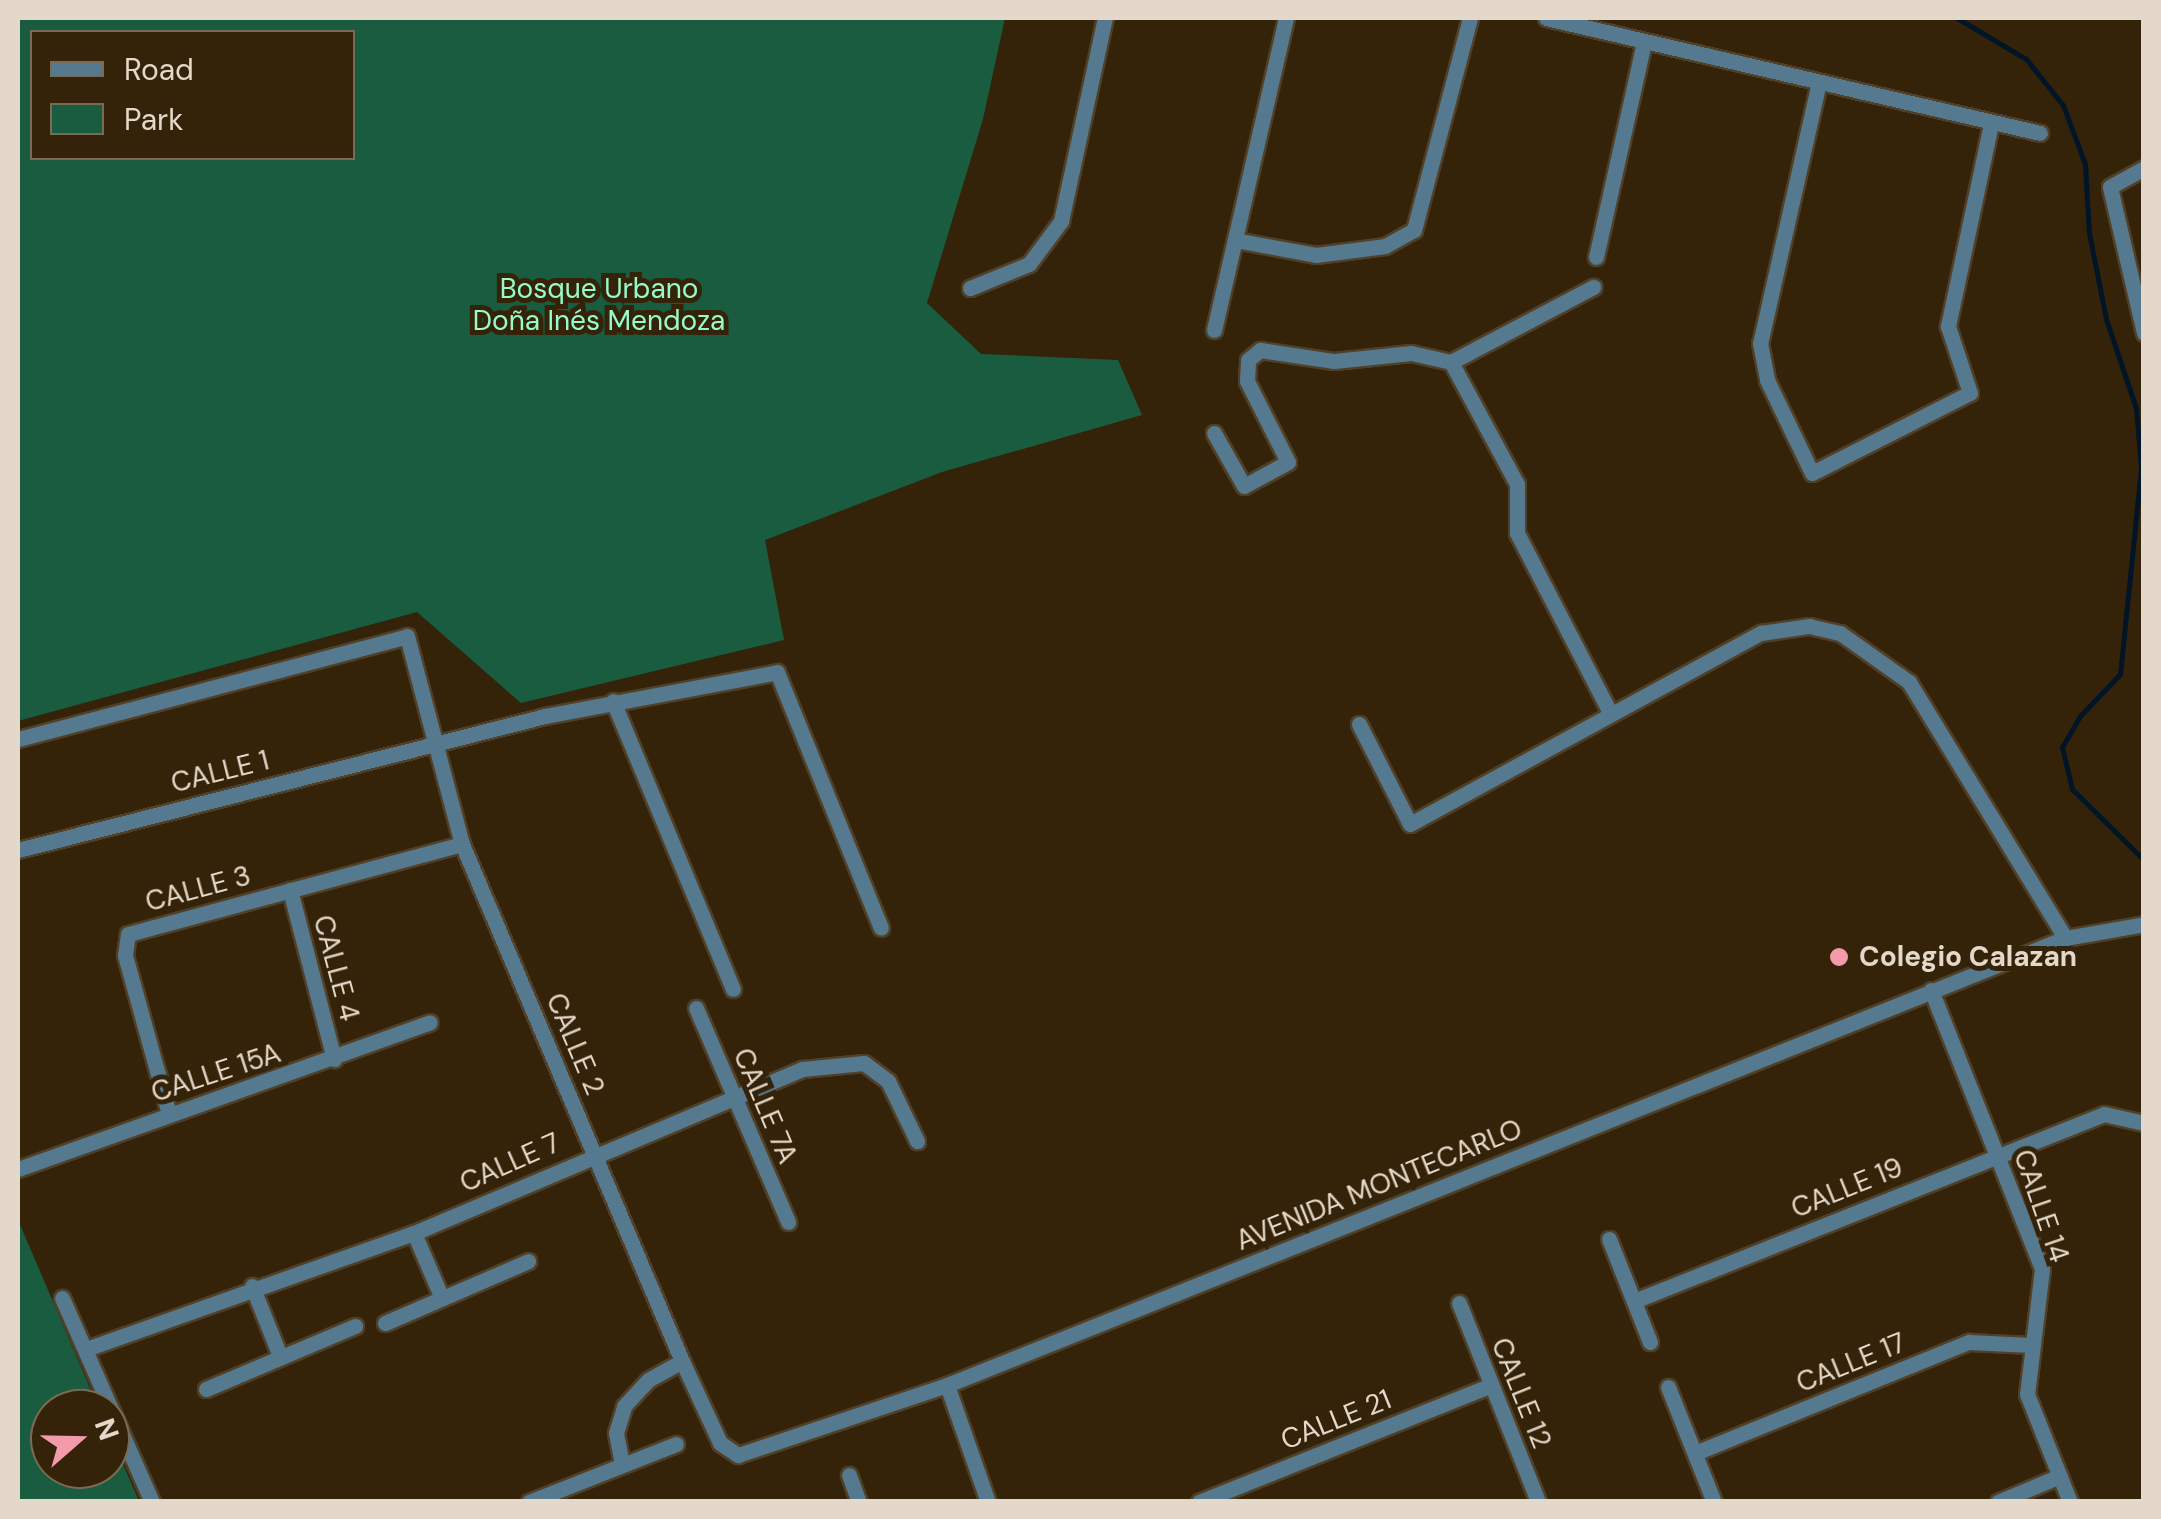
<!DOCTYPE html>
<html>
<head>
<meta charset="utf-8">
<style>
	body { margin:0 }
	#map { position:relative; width:2161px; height:1519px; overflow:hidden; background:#342309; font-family:"DM Sans",sans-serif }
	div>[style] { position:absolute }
	.green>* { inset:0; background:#195c40 }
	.stream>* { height:5px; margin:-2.5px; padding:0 2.5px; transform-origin:2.5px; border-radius:2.5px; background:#011527 }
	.roads { filter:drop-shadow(2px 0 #504028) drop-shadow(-2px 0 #504028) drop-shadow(0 2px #504028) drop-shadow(0 -2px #504028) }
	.street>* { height:15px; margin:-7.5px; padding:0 7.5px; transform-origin:7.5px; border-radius:7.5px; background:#55798e }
	.dots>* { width:28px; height:28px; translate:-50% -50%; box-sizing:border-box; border:5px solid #342309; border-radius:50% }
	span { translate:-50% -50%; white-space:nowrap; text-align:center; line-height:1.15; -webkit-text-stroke:10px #342309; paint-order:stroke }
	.park-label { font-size:28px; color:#97fac9 }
	.street-label { font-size:28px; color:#e3d8c9 }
	.poi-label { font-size:28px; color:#e3d8c9; font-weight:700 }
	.left { translate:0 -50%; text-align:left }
	.frame { position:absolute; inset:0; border:20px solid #e3d8c9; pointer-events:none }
	.legend { position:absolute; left:30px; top:30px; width:325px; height:130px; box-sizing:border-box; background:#342309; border:2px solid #7a6b56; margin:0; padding:12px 18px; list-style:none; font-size:30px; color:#e3d8c9 }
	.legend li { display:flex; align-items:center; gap:20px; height:50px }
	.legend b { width:50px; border:2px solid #7a6b56 }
	.north { position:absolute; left:30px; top:1389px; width:100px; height:100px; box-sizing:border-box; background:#342309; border:2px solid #7a6b56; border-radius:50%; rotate:70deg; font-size:28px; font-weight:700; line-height:40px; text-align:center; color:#e3d8c9 }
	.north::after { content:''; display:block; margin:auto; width:35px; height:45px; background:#f39aab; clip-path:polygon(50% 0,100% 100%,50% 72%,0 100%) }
</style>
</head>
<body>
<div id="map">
	<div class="green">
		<div style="clip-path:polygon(evenodd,18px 18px,1005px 18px,983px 119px,927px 303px,981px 354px,1118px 360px,1142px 415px,942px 472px,765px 540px,784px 640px,521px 703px,417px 612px,18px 721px,18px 18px,32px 32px,352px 32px,352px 158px,32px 158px,32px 32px)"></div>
		<div style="clip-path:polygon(18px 1220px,99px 1409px,50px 1409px,50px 1469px,110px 1469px,110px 1434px,139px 1501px,18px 1501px)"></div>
	</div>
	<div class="stream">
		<div style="left:1957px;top:18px;width:80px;rotate:30.7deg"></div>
		<div style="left:2026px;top:59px;width:59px;rotate:51.2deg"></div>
		<div style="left:2063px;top:105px;width:63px;rotate:69.6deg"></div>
		<div style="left:2085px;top:164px;width:69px;rotate:86.7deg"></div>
		<div style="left:2089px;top:233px;width:88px;rotate:78.8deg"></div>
		<div style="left:2106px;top:319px;width:94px;rotate:71.4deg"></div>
		<div style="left:2136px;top:408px;width:60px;rotate:85.2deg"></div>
		<div style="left:2141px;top:468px;width:207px;rotate:95.8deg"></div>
		<div style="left:2120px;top:674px;width:58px;rotate:133.6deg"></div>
		<div style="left:2080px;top:716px;width:36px;rotate:120deg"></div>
		<div style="left:2062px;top:747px;width:43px;rotate:76.6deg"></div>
		<div style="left:2072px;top:789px;width:101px;rotate:44.6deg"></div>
	</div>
	<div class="roads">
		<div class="street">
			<div style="left:1546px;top:18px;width:507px;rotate:13.1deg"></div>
			<div style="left:1819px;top:82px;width:268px;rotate:102.7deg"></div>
			<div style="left:1760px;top:343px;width:38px;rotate:79deg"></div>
			<div style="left:1767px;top:380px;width:103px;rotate:64.2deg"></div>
			<div style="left:1812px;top:473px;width:177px;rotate:-26.9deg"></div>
			<div style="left:1970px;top:393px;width:71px;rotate:-108.2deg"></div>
			<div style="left:1948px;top:326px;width:208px;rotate:-78deg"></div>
			<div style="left:2144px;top:168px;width:39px;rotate:151deg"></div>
			<div style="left:2110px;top:187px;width:150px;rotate:76.9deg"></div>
			<div style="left:1235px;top:240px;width:82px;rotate:10.5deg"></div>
			<div style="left:1316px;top:255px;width:70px;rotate:-7.4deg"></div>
			<div style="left:1385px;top:246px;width:33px;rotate:-29deg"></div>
			<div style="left:1414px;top:230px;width:219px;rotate:-75.2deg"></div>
			<div style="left:1596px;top:257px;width:220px;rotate:-77.4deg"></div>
			<div style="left:970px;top:288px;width:64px;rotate:-22.1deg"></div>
			<div style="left:1029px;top:264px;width:54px;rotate:-53.3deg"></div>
			<div style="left:1061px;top:221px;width:208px;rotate:-77.8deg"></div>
			<div style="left:1214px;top:330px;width:320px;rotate:-77deg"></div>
			<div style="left:1451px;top:362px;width:161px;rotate:-27.8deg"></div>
			<div style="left:1214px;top:433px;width:61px;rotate:60.5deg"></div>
			<div style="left:1244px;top:486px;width:50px;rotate:-28.6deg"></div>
			<div style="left:1288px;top:462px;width:91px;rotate:-116.8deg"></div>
			<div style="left:1247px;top:381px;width:21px;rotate:-87deg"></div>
			<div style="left:1248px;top:360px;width:16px;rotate:-40deg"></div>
			<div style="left:1260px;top:350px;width:75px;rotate:8.5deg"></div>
			<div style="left:1334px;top:361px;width:77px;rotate:-5.9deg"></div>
			<div style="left:1411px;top:353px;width:41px;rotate:12.7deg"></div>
			<div style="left:1451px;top:362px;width:139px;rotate:61.6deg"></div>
			<div style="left:1517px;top:484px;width:49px;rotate:90deg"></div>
			<div style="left:1517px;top:533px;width:204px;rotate:62.6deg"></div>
			<div style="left:613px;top:701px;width:312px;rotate:67.4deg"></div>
			<div style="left:1359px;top:724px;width:112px;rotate:63deg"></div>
			<div style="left:1410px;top:824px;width:400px;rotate:-28.6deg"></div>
			<div style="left:1761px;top:633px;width:49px;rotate:-8.3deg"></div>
			<div style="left:1809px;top:626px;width:32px;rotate:13deg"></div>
			<div style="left:1840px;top:633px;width:85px;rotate:35.4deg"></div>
			<div style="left:1909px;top:682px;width:300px;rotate:58.6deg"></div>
			<div style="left:18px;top:739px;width:402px;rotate:-14.8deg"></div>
			<div style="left:407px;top:636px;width:215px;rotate:75.2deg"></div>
			<div style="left:462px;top:844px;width:562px;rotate:66.95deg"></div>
			<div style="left:682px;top:1361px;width:90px;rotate:65.1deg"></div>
			<div style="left:720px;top:1443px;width:22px;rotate:34deg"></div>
			<div style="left:738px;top:1455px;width:220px;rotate:-18.5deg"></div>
			<div style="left:947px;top:1385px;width:1204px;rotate:-21.79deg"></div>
			<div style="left:2065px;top:938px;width:80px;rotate:-10deg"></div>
			<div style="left:18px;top:850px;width:544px;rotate:-14.27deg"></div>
			<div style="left:545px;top:716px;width:236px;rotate:-10.7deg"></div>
			<div style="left:777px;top:672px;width:276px;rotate:67.9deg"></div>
			<div style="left:290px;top:890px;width:175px;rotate:75.4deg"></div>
			<div style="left:1931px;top:990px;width:300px;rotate:68.3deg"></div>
			<div style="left:2042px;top:1269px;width:126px;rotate:96.8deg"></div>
			<div style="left:2027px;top:1394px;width:116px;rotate:68.3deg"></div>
			<div style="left:696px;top:1008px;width:233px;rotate:66.7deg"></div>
			<div style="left:169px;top:1114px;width:165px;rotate:-105.5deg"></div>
			<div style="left:125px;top:955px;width:21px;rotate:-82deg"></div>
			<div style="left:128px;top:934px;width:346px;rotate:-15.1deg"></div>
			<div style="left:18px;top:1169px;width:437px;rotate:-19.6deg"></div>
			<div style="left:414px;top:1233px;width:69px;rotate:66.8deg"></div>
			<div style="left:1609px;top:1239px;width:111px;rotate:68.3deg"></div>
			<div style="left:252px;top:1286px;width:75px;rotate:68.2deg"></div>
			<div style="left:62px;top:1298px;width:223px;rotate:66.2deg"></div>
			<div style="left:1634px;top:1301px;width:506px;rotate:-21.7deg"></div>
			<div style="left:2104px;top:1114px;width:41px;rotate:12.7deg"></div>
			<div style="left:1459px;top:1303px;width:214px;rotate:68.3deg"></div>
			<div style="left:385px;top:1323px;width:156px;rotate:-23.4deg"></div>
			<div style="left:86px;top:1349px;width:348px;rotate:-19.5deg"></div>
			<div style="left:414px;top:1233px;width:421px;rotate:-22.9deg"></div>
			<div style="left:802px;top:1069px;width:62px;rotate:-5.5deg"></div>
			<div style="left:864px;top:1063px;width:30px;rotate:37deg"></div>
			<div style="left:888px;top:1081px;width:67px;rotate:64.2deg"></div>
			<div style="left:947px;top:1385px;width:124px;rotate:70.7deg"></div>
			<div style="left:1668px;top:1387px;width:124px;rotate:68.2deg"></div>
			<div style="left:206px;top:1389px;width:162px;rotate:-22.9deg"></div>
			<div style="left:1695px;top:1453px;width:296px;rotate:-22.1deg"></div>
			<div style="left:1969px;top:1342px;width:62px;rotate:2.8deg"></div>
			<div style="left:622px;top:1464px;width:32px;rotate:-101deg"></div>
			<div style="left:616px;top:1433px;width:28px;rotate:-73deg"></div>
			<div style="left:624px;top:1406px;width:35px;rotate:-47deg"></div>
			<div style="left:648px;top:1380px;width:39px;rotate:-29deg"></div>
			<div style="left:849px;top:1475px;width:29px;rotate:70deg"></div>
			<div style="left:529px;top:1502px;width:158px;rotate:-21.5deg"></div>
			<div style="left:1199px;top:1502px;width:315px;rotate:-21.8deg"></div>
			<div style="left:1998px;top:1502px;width:67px;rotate:-22.8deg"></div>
		</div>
	</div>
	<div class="dots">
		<div style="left:1839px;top:957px;background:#f39aab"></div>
	</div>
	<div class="park-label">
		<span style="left:599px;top:305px">Bosque Urbano<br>Doña Inés Mendoza</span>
	</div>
	<div class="street-label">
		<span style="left:220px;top:772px;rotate:-14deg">CALLE 1</span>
		<span style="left:198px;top:889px;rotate:-15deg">CALLE 3</span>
		<span style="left:336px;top:968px;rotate:75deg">CALLE 4</span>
		<span style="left:575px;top:1044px;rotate:67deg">CALLE 2</span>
		<span style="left:216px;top:1073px;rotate:-18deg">CALLE 15A</span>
		<span style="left:765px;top:1106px;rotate:67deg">CALLE 7A</span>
		<span style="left:510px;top:1163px;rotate:-24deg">CALLE 7</span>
		<span style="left:1379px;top:1185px;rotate:-22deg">AVENIDA MONTECARLO</span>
		<span style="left:1847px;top:1188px;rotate:-22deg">CALLE 19</span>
		<span style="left:2041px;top:1206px;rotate:71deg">CALLE 14</span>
		<span style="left:1851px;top:1363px;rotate:-22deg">CALLE 17</span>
		<span style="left:1521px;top:1393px;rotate:68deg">CALLE 12</span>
		<span style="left:1336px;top:1420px;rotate:-22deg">CALLE 21</span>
	</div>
	<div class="poi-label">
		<span class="left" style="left:1859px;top:957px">Colegio Calazan</span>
	</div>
	<div class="frame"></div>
	<ul class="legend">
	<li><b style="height:12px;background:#55798e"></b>Road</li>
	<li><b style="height:28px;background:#195c40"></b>Park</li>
	</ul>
	<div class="north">N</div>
</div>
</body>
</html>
